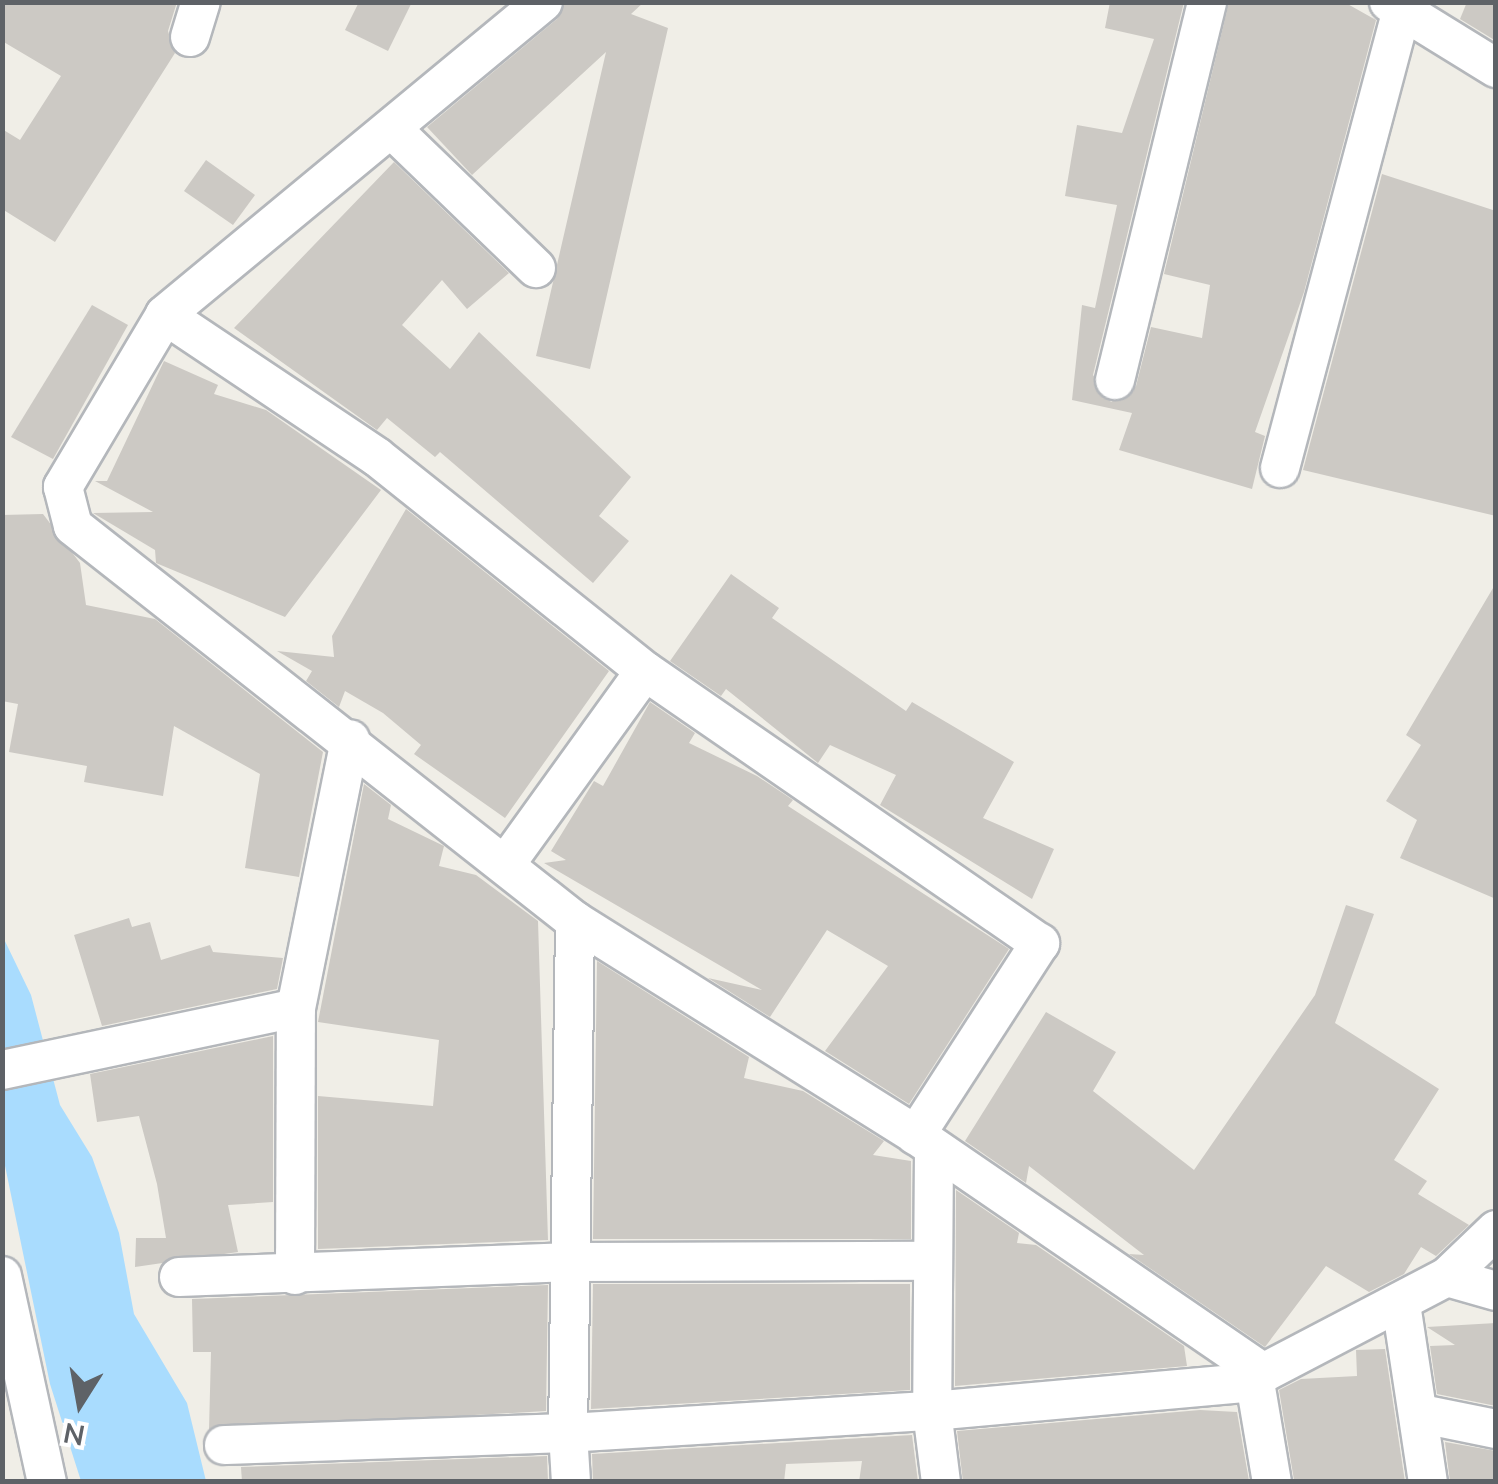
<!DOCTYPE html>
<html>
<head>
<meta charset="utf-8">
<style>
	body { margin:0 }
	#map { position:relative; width:1498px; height:1484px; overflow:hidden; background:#f0eee7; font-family:"Nunito Sans",sans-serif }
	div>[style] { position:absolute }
	.water>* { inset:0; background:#a9dcfe }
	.building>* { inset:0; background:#ccc9c4 }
	.roads { filter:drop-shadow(2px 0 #b4b7bb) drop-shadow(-2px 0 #b4b7bb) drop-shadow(0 2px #b4b7bb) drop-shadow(0 -2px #b4b7bb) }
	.minor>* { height:38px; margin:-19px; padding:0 19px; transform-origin:19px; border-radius:19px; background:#fff }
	span { translate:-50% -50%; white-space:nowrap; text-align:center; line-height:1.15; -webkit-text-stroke:8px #fff; paint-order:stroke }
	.frame { position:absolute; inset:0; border:5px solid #5e6267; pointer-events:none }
	.north { position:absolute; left:30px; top:1354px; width:100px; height:100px; -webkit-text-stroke:8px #fff; paint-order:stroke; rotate:191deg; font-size:28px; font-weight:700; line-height:40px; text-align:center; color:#5e6267 }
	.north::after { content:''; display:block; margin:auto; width:35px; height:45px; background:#5e6267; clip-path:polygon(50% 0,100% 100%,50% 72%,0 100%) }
</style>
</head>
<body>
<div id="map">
	<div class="water">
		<div style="clip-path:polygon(2px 935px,31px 995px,60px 1105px,92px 1157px,119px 1233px,134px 1314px,187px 1403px,206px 1481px,81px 1481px,50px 1384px,3px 1156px)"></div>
	</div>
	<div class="building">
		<div style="clip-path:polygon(2px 2px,177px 2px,168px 31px,175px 53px,55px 242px,2px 209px,2px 129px,20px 140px,61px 76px,2px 41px)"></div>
		<div style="clip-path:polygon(359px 2px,412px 2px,388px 51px,345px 30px)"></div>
		<div style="clip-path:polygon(565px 2px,644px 2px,631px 14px,668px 28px,590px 369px,536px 356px,606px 52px,472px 175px,427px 127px,557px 19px)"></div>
		<div style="clip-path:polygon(1110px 2px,1184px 2px,1093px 375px,1111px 402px,1136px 386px,1151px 327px,1202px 338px,1210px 285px,1164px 274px,1229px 2px,1344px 2px,1376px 20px,1304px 292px,1255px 432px,1265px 436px,1252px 489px,1119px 450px,1132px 413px,1072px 400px,1082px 305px,1095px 308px,1117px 205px,1065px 196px,1077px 125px,1122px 133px,1154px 39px,1105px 28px)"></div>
		<div style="clip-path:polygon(1467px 2px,1496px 2px,1496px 41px,1460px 19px)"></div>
		<div style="clip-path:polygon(206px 160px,255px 195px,233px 225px,184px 191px)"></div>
		<div style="clip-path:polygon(394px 162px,509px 273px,467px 309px,442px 280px,402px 325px,450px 369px,479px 332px,631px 477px,599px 516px,629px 541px,593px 583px,440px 452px,435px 457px,387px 418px,377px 430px,234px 328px)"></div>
		<div style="clip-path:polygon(1382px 174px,1496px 211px,1496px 516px,1303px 470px)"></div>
		<div style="clip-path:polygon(92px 305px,128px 325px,53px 459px,11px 437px)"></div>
		<div style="clip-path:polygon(164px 361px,218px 385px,214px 394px,266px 410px,381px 490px,285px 617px,156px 563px,155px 550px,93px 513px,153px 512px,95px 481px,107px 481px)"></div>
		<div style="clip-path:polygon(406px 509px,609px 671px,505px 818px,414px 754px,421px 745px,383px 713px,345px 691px,339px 707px,306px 681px,312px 671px,277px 651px,334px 657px,332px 636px)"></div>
		<div style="clip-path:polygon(43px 514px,80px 563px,86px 605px,155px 619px,323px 752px,299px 877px,245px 868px,260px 774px,174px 726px,163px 796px,84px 782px,87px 766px,9px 752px,18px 704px,2px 701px,2px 515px)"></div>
		<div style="clip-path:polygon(731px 574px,779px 608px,772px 618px,906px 711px,912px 702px,1014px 762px,983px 818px,1054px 849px,1032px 899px,880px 805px,896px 775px,830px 745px,818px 763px,726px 689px,721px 696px,670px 661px)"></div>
		<div style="clip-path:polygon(1496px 583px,1496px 899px,1400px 858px,1417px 820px,1386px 801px,1421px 745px,1406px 735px)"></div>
		<div style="clip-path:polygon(650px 702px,695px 733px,689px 743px,757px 776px,793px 800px,788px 806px,1009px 949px,909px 1104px,825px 1051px,888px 966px,827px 930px,770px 1017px,708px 978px,762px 990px,544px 863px,566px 860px,551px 851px,594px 781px,603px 786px)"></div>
		<div style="clip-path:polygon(364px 784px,391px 805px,388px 819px,444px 846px,439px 866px,476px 875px,538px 921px,548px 1240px,318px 1249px,318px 1096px,433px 1106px,439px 1040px,318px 1022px)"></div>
		<div style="clip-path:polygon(1346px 905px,1374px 914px,1335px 1023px,1439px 1089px,1394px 1160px,1427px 1181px,1418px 1194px,1469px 1225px,1436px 1256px,1421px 1247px,1404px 1274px,1369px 1292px,1326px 1266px,1265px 1347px,1129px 1254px,1144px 1255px,1029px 1166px,1026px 1183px,965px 1141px,1046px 1012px,1116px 1052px,1093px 1091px,1194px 1170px,1315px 995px)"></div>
		<div style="clip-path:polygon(129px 918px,132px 927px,150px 922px,161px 960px,210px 945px,213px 952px,283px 958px,277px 989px,102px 1026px,74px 935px)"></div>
		<div style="clip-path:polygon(597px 961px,749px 1057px,744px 1078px,803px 1091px,884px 1141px,873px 1155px,911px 1161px,911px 1239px,593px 1239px)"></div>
		<div style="clip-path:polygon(273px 1036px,273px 1202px,228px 1205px,238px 1252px,135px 1267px,136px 1238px,166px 1238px,157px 1184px,139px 1116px,97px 1122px,90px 1074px)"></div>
		<div style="clip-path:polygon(956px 1190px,1019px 1233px,1017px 1243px,1036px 1245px,1184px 1346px,1187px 1366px,955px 1386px)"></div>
		<div style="clip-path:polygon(593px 1284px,910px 1284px,910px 1390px,591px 1409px)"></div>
		<div style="clip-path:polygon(548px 1285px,546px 1411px,209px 1430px,211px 1352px,193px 1352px,192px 1299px)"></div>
		<div style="clip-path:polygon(1496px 1323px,1496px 1406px,1437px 1394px,1430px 1346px,1455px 1345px,1427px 1327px)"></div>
		<div style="clip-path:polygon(1385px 1349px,1405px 1482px,1294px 1480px,1279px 1390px,1301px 1379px,1357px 1376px,1356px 1350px)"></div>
		<div style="clip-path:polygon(1200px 1410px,1237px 1412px,1249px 1481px,963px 1482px,957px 1431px)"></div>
		<div style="clip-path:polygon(912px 1435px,918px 1482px,859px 1482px,862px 1461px,786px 1464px,784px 1482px,593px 1482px,592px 1454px)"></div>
		<div style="clip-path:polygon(1445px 1442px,1496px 1451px,1496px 1482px,1450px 1482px)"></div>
		<div style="clip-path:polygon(547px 1456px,548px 1482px,242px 1482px,241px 1467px)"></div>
	</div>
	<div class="roads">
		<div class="minor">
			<div style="left:543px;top:2px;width:491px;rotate:140.4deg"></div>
			<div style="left:165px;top:315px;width:200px;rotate:120.7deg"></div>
			<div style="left:63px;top:487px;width:40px;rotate:75.6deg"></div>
			<div style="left:73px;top:526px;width:639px;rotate:38.2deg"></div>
			<div style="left:575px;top:921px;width:403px;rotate:32.1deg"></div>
			<div style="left:916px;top:1135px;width:421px;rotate:34.4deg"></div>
			<div style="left:1263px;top:1373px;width:208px;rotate:-27.6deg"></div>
			<div style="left:1447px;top:1277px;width:68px;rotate:-43.8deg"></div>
			<div style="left:1389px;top:2px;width:126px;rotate:31.7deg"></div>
			<div style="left:190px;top:37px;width:37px;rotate:-73deg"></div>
			<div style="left:395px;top:132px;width:196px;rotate:44deg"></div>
			<div style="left:165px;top:315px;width:255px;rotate:33.8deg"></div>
			<div style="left:377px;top:457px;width:343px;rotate:38.6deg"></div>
			<div style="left:645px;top:671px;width:480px;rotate:34.6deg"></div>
			<div style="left:1040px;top:943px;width:229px;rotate:122.9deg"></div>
			<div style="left:1115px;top:380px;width:389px;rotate:-76.3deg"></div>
			<div style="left:1280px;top:468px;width:474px;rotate:-75.1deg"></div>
			<div style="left:505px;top:865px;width:239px;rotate:-54.2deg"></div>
			<div style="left:575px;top:921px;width:512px;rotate:90.78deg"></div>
			<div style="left:568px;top:1433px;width:365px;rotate:-3.5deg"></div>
			<div style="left:932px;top:1411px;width:324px;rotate:-5.1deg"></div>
			<div style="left:1255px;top:1382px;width:12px;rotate:-48deg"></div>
			<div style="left:2px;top:1070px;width:300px;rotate:-11.9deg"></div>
			<div style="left:296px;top:1008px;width:274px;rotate:-78.6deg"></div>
			<div style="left:934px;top:1149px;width:262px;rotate:90.4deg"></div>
			<div style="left:932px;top:1411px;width:72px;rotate:82.8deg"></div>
			<div style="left:295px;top:1275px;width:267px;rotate:-89.8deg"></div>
			<div style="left:2px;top:1276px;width:211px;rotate:77.7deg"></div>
			<div style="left:179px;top:1277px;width:386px;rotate:-2.2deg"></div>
			<div style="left:565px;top:1262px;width:365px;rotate:-0.2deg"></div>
			<div style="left:1447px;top:1277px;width:51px;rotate:15.9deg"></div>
			<div style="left:1401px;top:1304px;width:180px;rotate:81.4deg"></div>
			<div style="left:1255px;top:1382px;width:101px;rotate:80.4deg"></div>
			<div style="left:1422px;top:1414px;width:76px;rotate:11.5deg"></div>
			<div style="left:224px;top:1445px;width:344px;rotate:-2deg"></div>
			<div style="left:568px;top:1433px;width:49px;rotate:86.5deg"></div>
		</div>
	</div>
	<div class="frame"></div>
	<div class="north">N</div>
</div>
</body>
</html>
